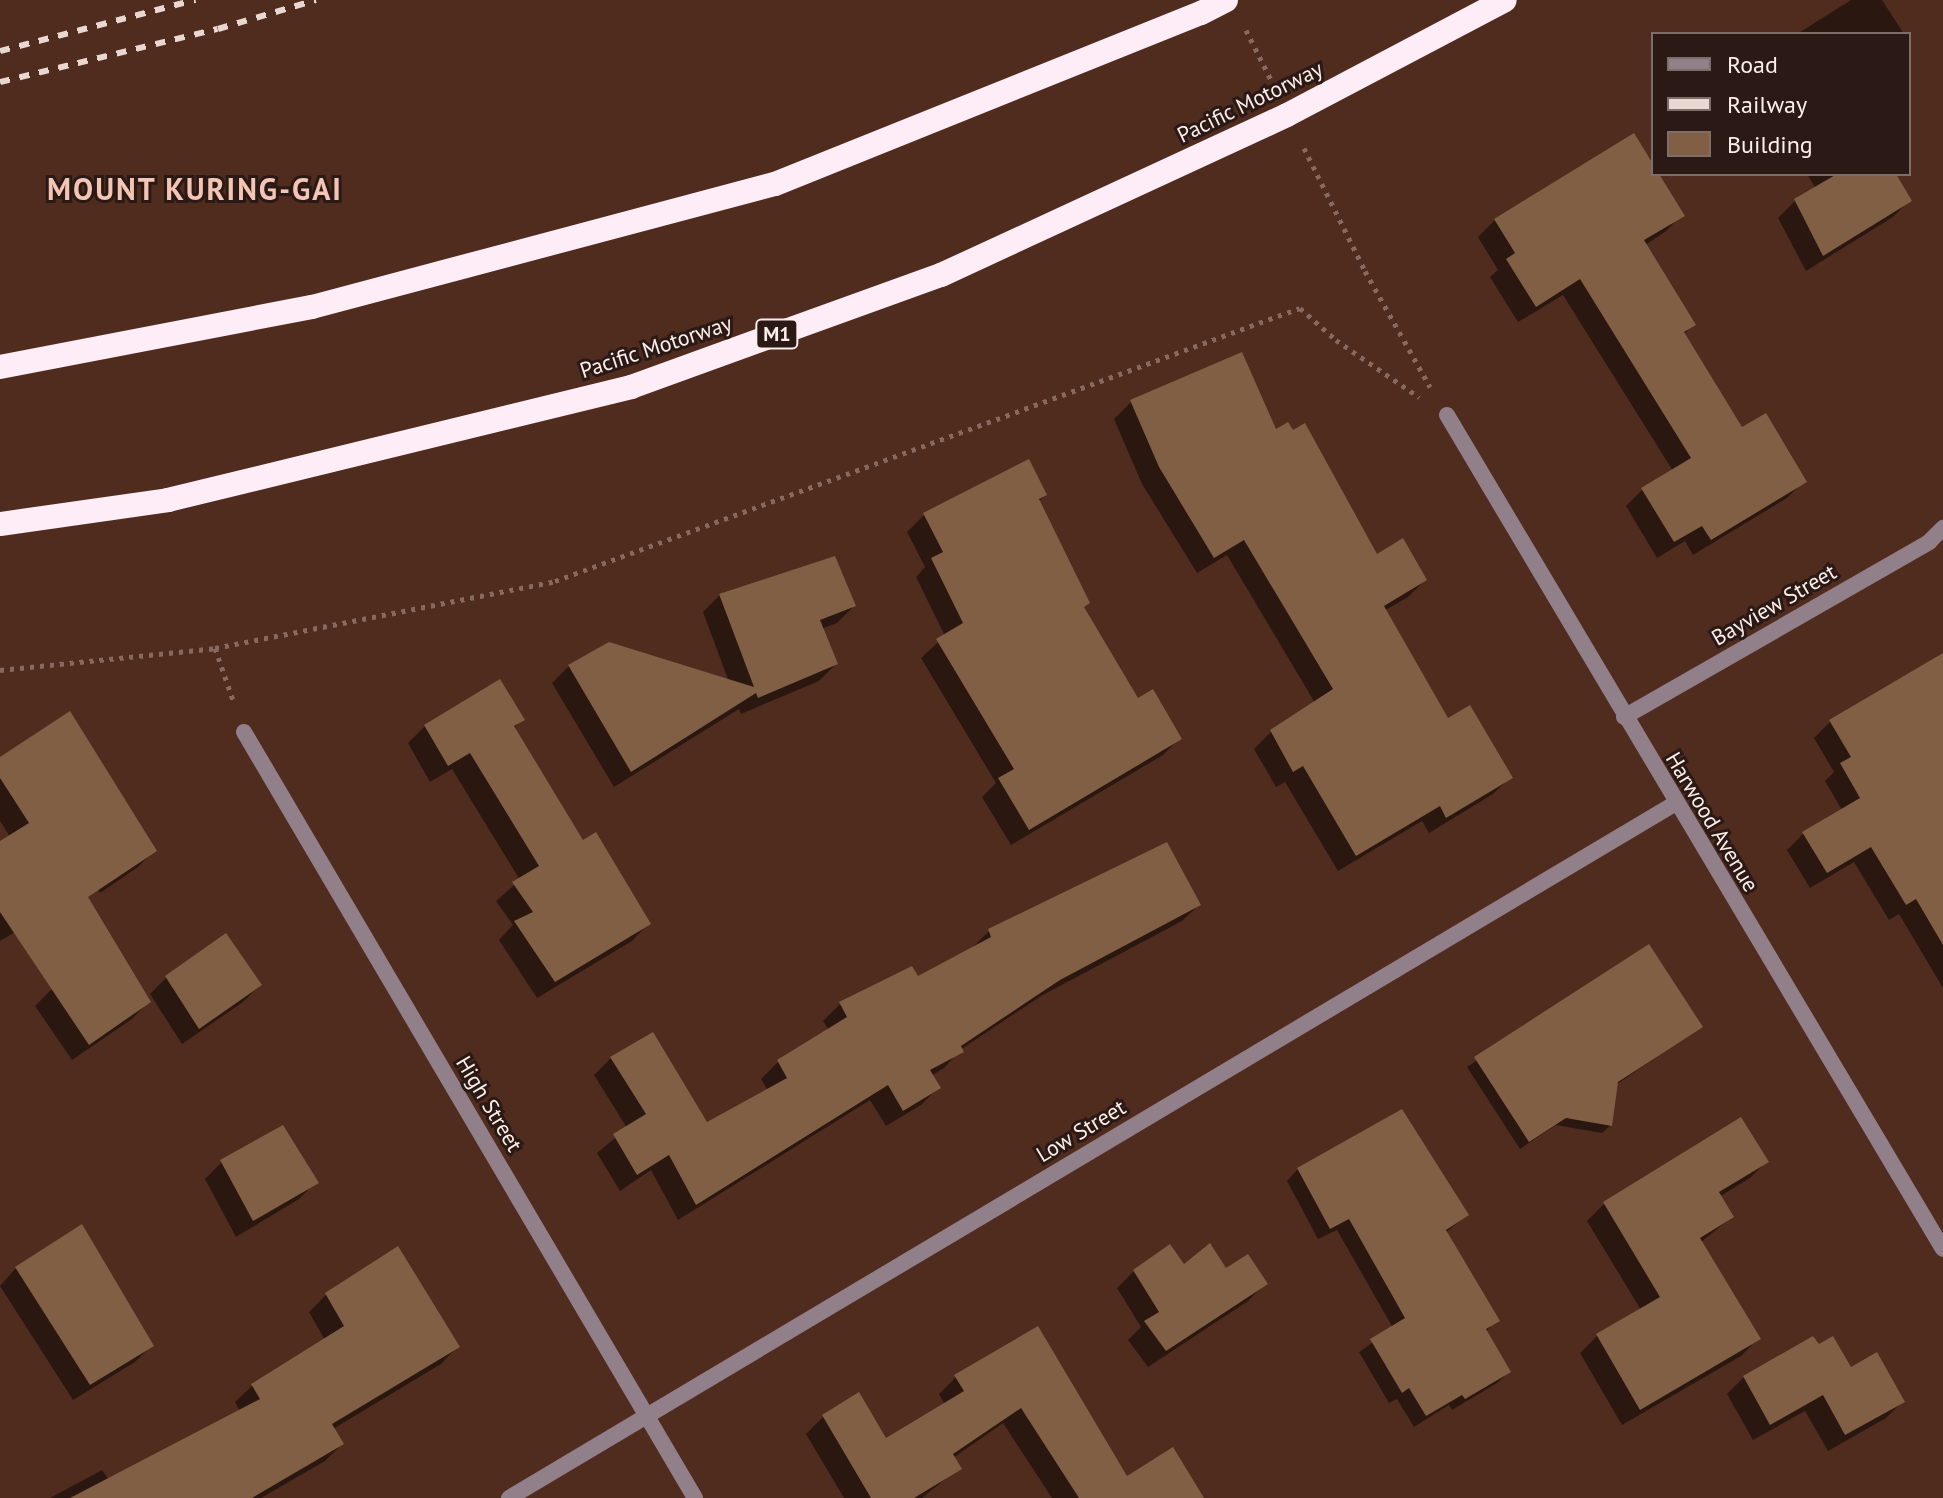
<!DOCTYPE html>
<html>
<head>
<meta charset="utf-8">
<style>
	body { margin:0 }
	#map { position:relative; width:1943px; height:1498px; overflow:hidden; background:#502c1f; font-family:"PT Sans",sans-serif }
	div>[style] { position:absolute }
	.shadow>* { inset:0; background:#0007 }
	.building>* { inset:0; background:#805f44 }
	.path>* { height:5px; margin-top:-2.5px; transform-origin:0; background:repeating-linear-gradient(90deg,#87695f 0 4px,transparent 0 10px) }
	.minor>* { height:16px; margin:-8px; padding:0 8px; transform-origin:8px; border-radius:8px; background:#917f8a }
	.motorway>* { height:24px; margin:-12px; padding:0 12px; transform-origin:12px; border-radius:12px; background:#feecf7 }
	.rail>* { height:6px; margin-top:-3px; transform-origin:0; background:repeating-linear-gradient(90deg,#e9d8d2 0 10px,transparent 0 20px) }
	span { translate:-50% -50%; white-space:nowrap; text-align:center; line-height:1.15; -webkit-text-stroke:6px #2a1914; paint-order:stroke }
	.shield-label span { padding:2px 6px; background:#2a1914; border:2px solid; border-radius:6px; -webkit-text-stroke-width:0 }
	.shield-label { font-size:20px; color:#fdeee9; font-weight:700 }
	.street-label { font-size:22px; color:#fdeee9 }
	.district-label { font-size:30px; color:#f4c4b4; font-weight:700; letter-spacing:2px }
	.legend { position:absolute; left:1651px; top:32px; width:260px; height:144px; box-sizing:border-box; background:#2a1914; border:2px solid #7e6e69; margin:0; padding:10px 14px; list-style:none; font-size:24px; color:#fdeee9 }
	.legend li { display:flex; align-items:center; gap:16px; height:40px }
	.legend b { width:40px; border:2px solid #7e6e69 }
</style>
</head>
<body>
<div id="map">
	<div class="shadow">
		<div style="clip-path:polygon(1851px 0,1882px 0,1904px 34px,1797px 34px)"></div>
		<div style="clip-path:polygon(1653px 168px,1653px 174px,1657px 174px,1682px 215px,1665px 232px,1645px 245px,1693px 325px,1684px 334px,1741px 430px,1804px 481px,1787px 498px,1693px 555px,1685px 541px,1657px 558px,1626px 506px,1643px 489px,1673px 471px,1563px 295px,1518px 322px,1490px 277px,1498px 270px,1478px 237px,1495px 220px)"></div>
		<div style="clip-path:polygon(1807px 174px,1894px 174px,1910px 200px,1893px 217px,1806px 271px,1778px 218px,1795px 201px,1816px 189px)"></div>
		<div style="clip-path:polygon(1131px 402px,1275px 432px,1376px 556px,1425px 580px,1408px 597px,1384px 611px,1447px 721px,1510px 778px,1493px 794px,1429px 833px,1422px 821px,1338px 871px,1285px 782px,1276px 787px,1254px 749px,1271px 732px,1315px 703px,1227px 555px,1197px 573px,1142px 484px,1114px 419px)"></div>
		<div style="clip-path:polygon(1028px 462px,1045px 495px,1038px 502px,1082px 608px,1137px 701px,1180px 738px,1163px 755px,1011px 845px,982px 797px,996px 783px,921px 658px,945px 636px,916px 577px,925px 567px,907px 532px,924px 515px)"></div>
		<div style="clip-path:polygon(720px 595px,854px 606px,837px 623px,821px 629px,836px 664px,819px 681px,741px 714px,739px 709px,614px 787px,552px 683px,569px 666px,729px 682px,703px 612px)"></div>
		<div style="clip-path:polygon(1943px 667px,1943px 988px,1899px 914px,1889px 920px,1854px 862px,1810px 888px,1787px 850px,1804px 833px,1842px 810px,1825px 781px,1834px 772px,1814px 738px,1830px 722px)"></div>
		<div style="clip-path:polygon(499px 682px,522px 720px,513px 729px,583px 842px,648px 924px,632px 941px,537px 998px,499px 940px,513px 925px,496px 901px,520px 880px,452px 769px,430px 782px,408px 743px,425px 726px)"></div>
		<div style="clip-path:polygon(0 760px,155px 850px,138px 867px,100px 893px,96px 885px,0 941px,0 843px,10px 837px,0 821px)"></div>
		<div style="clip-path:polygon(1199px 905px,1182px 921px,1041px 996px,960px 1050px,944px 1068px,931px 1076px,938px 1088px,921px 1105px,886px 1126px,870px 1100px,678px 1220px,651px 1170px,620px 1191px,597px 1153px,627px 1128px,594px 1075px,611px 1058px,706px 1125px,768px 1091px,761px 1079px,778px 1062px,829px 1030px,823px 1021px,840px 1004px,912px 969px,917px 978px,972px 948px,989px 931px)"></div>
		<div style="clip-path:polygon(1648px 947px,1700px 1027px,1616px 1085px,1611px 1125px,1602px 1133px,1556px 1125px,1520px 1149px,1467px 1067px)"></div>
		<div style="clip-path:polygon(167px 977px,260px 985px,243px 1002px,182px 1044px,150px 994px)"></div>
		<div style="clip-path:polygon(52px 989px,148px 1002px,132px 1019px,72px 1060px,35px 1006px)"></div>
		<div style="clip-path:polygon(1741px 1120px,1767px 1161px,1750px 1178px,1719px 1197px,1732px 1217px,1701px 1242px,1758px 1339px,1741px 1356px,1622px 1425px,1580px 1353px,1597px 1336px,1641px 1310px,1587px 1221px,1604px 1204px)"></div>
		<div style="clip-path:polygon(222px 1162px,316px 1182px,299px 1199px,236px 1237px,205px 1179px)"></div>
		<div style="clip-path:polygon(1298px 1169px,1467px 1215px,1445px 1233px,1497px 1320px,1485px 1332px,1509px 1372px,1497px 1383px,1452px 1410px,1449px 1405px,1414px 1427px,1397px 1399px,1389px 1403px,1359px 1352px,1393px 1328px,1337px 1230px,1318px 1239px,1287px 1181px)"></div>
		<div style="clip-path:polygon(397px 1249px,457px 1347px,441px 1364px,333px 1429px,342px 1444px,325px 1461px,261px 1498px,50px 1498px,102px 1470px,109px 1480px,240px 1412px,235px 1402px,252px 1386px,325px 1340px,309px 1312px,326px 1295px)"></div>
		<div style="clip-path:polygon(1183px 1267px,1225px 1271px,1265px 1284px,1248px 1301px,1148px 1367px,1128px 1340px,1141px 1327px,1117px 1288px,1134px 1271px)"></div>
		<div style="clip-path:polygon(16px 1268px,152px 1345px,135px 1362px,73px 1400px,0 1286px)"></div>
		<div style="clip-path:polygon(1037px 1329px,1126px 1479px,1202px 1498px,1052px 1498px,1003px 1423px,953px 1458px,959px 1468px,922px 1498px,844px 1498px,806px 1434px,823px 1417px,859px 1395px,885px 1441px,945px 1405px,939px 1394px,956px 1377px)"></div>
		<div style="clip-path:polygon(1818px 1347px,1903px 1401px,1886px 1418px,1828px 1451px,1805px 1411px,1753px 1440px,1727px 1394px,1744px 1377px)"></div>
	</div>
	<div class="building">
		<div style="clip-path:polygon(1634px 133px,1653px 164px,1653px 174px,1659px 174px,1685px 216px,1644px 240px,1696px 325px,1684px 332px,1742px 427px,1766px 413px,1807px 482px,1711px 540px,1702px 526px,1674px 542px,1641px 488px,1691px 458px,1580px 279px,1536px 307px,1506px 259px,1515px 253px,1494px 219px)"></div>
		<div style="clip-path:polygon(1837px 174px,1896px 174px,1912px 201px,1823px 256px,1794px 199px)"></div>
		<div style="clip-path:polygon(1242px 352px,1276px 429px,1288px 422px,1293px 430px,1305px 423px,1377px 554px,1403px 538px,1427px 580px,1384px 606px,1448px 718px,1470px 705px,1513px 778px,1446px 818px,1440px 806px,1356px 856px,1303px 766px,1293px 772px,1270px 730px,1333px 689px,1244px 540px,1214px 558px,1159px 467px,1130px 400px)"></div>
		<div style="clip-path:polygon(1029px 459px,1047px 495px,1039px 499px,1090px 603px,1084px 607px,1138px 698px,1153px 689px,1182px 739px,1029px 830px,998px 778px,1014px 769px,936px 639px,963px 623px,931px 558px,943px 552px,923px 513px)"></div>
		<div style="clip-path:polygon(835px 556px,856px 606px,820px 620px,838px 664px,758px 698px,756px 693px,631px 772px,568px 665px,609px 642px,754px 687px,719px 594px)"></div>
		<div style="clip-path:polygon(1943px 653px,1943px 945px,1916px 899px,1906px 905px,1871px 847px,1827px 873px,1802px 832px,1860px 798px,1840px 763px,1851px 757px,1829px 720px)"></div>
		<div style="clip-path:polygon(500px 679px,525px 720px,514px 726px,583px 840px,596px 832px,651px 924px,555px 982px,514px 921px,533px 912px,512px 882px,539px 866px,470px 753px,448px 766px,424px 725px)"></div>
		<div style="clip-path:polygon(70px 711px,157px 851px,88px 897px,151px 1002px,89px 1045px,0 912px,0 841px,29px 823px,0 778px,0 757px)"></div>
		<div style="clip-path:polygon(1167px 842px,1201px 905px,1060px 980px,961px 1046px,964px 1052px,930px 1070px,941px 1088px,903px 1111px,888px 1085px,696px 1205px,669px 1155px,637px 1175px,613px 1134px,646px 1114px,610px 1057px,653px 1032px,707px 1122px,787px 1078px,777px 1060px,847px 1017px,839px 1002px,912px 966px,918px 976px,991px 937px,988px 929px)"></div>
		<div style="clip-path:polygon(226px 933px,262px 985px,199px 1029px,165px 976px)"></div>
		<div style="clip-path:polygon(1649px 944px,1703px 1027px,1618px 1082px,1612px 1126px,1566px 1118px,1529px 1142px,1474px 1057px)"></div>
		<div style="clip-path:polygon(1402px 1109px,1469px 1215px,1446px 1230px,1500px 1321px,1486px 1329px,1511px 1372px,1465px 1399px,1462px 1395px,1426px 1416px,1409px 1388px,1402px 1393px,1370px 1339px,1405px 1318px,1349px 1219px,1330px 1229px,1297px 1168px)"></div>
		<div style="clip-path:polygon(1741px 1117px,1769px 1162px,1719px 1192px,1734px 1217px,1700px 1238px,1761px 1339px,1640px 1410px,1596px 1334px,1660px 1297px,1603px 1202px)"></div>
		<div style="clip-path:polygon(283px 1125px,319px 1183px,253px 1221px,220px 1160px)"></div>
		<div style="clip-path:polygon(82px 1224px,154px 1346px,90px 1385px,15px 1267px)"></div>
		<div style="clip-path:polygon(1210px 1243px,1226px 1268px,1248px 1254px,1268px 1284px,1166px 1351px,1144px 1321px,1159px 1312px,1133px 1270px,1170px 1244px,1184px 1264px)"></div>
		<div style="clip-path:polygon(398px 1246px,460px 1347px,332px 1424px,344px 1444px,252px 1498px,70px 1498px,260px 1399px,251px 1384px,344px 1326px,325px 1293px)"></div>
		<div style="clip-path:polygon(1038px 1326px,1127px 1476px,1173px 1447px,1204px 1498px,1079px 1498px,1021px 1408px,953px 1454px,962px 1469px,914px 1498px,871px 1498px,822px 1415px,859px 1392px,886px 1438px,964px 1391px,954px 1375px)"></div>
		<div style="clip-path:polygon(1813px 1336px,1819px 1344px,1833px 1336px,1851px 1367px,1877px 1352px,1905px 1402px,1845px 1435px,1823px 1395px,1770px 1425px,1743px 1376px)"></div>
	</div>
	<div class="path">
		<div style="left:1246px;top:30px;width:58px;rotate:63.4deg"></div>
		<div style="left:1304px;top:148px;width:137px;rotate:63.6deg"></div>
		<div style="left:1365px;top:271px;width:133px;rotate:60.7deg"></div>
		<div style="left:215px;top:648px;width:55px;rotate:70.9deg"></div>
		<div style="left:0;top:670px;width:216px;rotate:-5.8deg"></div>
		<div style="left:215px;top:648px;width:347px;rotate:-11.1deg"></div>
		<div style="left:555px;top:581px;width:793px;rotate:-20.13deg"></div>
		<div style="left:1300px;top:308px;width:48px;rotate:41.6deg"></div>
		<div style="left:1336px;top:340px;width:101px;rotate:34.5deg"></div>
	</div>
	<div class="minor">
		<div style="left:1447px;top:415px;width:970px;rotate:59.26deg"></div>
		<div style="left:1624px;top:717px;width:352px;rotate:-29.8deg"></div>
		<div style="left:1929px;top:542px;width:20px;rotate:-45deg"></div>
		<div style="left:244px;top:732px;width:889px;rotate:59.51deg"></div>
		<div style="left:509px;top:1498px;width:1358px;rotate:-30.78deg"></div>
	</div>
	<div class="motorway">
		<div style="left:0;top:367px;width:318px;rotate:-10.9deg"></div>
		<div style="left:312px;top:307px;width:479px;rotate:-14.9deg"></div>
		<div style="left:775px;top:184px;width:459px;rotate:-21.9deg"></div>
		<div style="left:1201px;top:13px;width:28px;rotate:-27deg"></div>
		<div style="left:0;top:524px;width:170px;rotate:-8.1deg"></div>
		<div style="left:168px;top:500px;width:477px;rotate:-13.7deg"></div>
		<div style="left:631px;top:387px;width:330px;rotate:-19.9deg"></div>
		<div style="left:941px;top:275px;width:381px;rotate:-24.8deg"></div>
		<div style="left:1287px;top:115px;width:246px;rotate:-27.8deg"></div>
	</div>
	<div class="rail">
		<div style="left:0;top:51px;width:202px;rotate:-14.7deg"></div>
		<div style="left:0;top:82px;width:224px;rotate:-13.7deg"></div>
		<div style="left:218px;top:29px;width:102px;rotate:-16.5deg"></div>
	</div>
	<div class="shield-label">
		<span style="left:777px;top:334px">M1</span>
	</div>
	<div class="street-label">
		<span style="left:1250px;top:102px;rotate:-26deg">Pacific Motorway</span>
		<span style="left:656px;top:347px;rotate:-18deg">Pacific Motorway</span>
		<span style="left:1774px;top:605px;rotate:-30deg">Bayview Street</span>
		<span style="left:1712px;top:822px;rotate:59deg">Harwood Avenue</span>
		<span style="left:489px;top:1104px;rotate:59deg">High Street</span>
		<span style="left:1081px;top:1131px;rotate:-31deg">Low Street</span>
	</div>
	<div class="district-label">
		<span style="left:195px;top:189px">MOUNT KURING-GAI</span>
	</div>
	<ul class="legend">
	<li><b style="height:10px;background:#917f8a"></b>Road</li>
	<li><b style="height:10px;background:#e9d8d2"></b>Railway</li>
	<li><b style="height:22px;background:#805f44"></b>Building</li>
	</ul>
</div>
</body>
</html>
